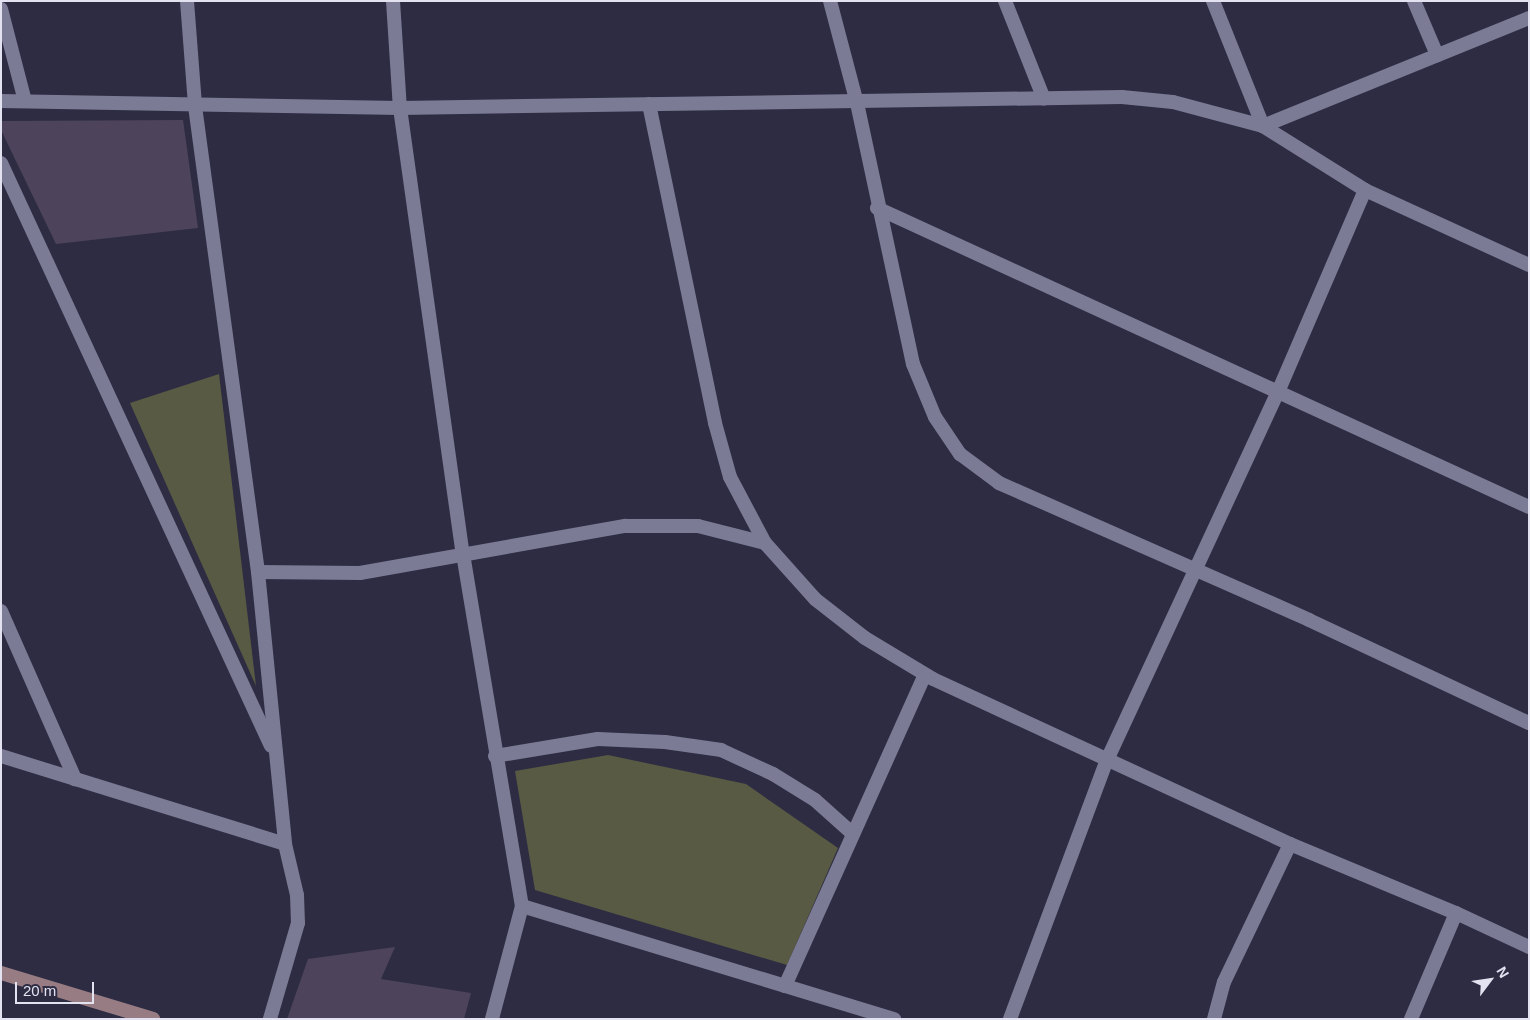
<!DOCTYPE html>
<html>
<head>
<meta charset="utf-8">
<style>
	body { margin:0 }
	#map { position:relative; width:1530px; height:1020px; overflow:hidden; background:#2d2c43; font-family:Arial,sans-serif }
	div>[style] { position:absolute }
	.green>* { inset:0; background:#585a43 }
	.building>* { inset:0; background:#4d445b }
	.minor>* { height:14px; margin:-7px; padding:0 7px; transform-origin:7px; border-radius:7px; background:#7b7b95 }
	.tertiary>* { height:14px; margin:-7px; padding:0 7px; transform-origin:7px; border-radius:7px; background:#7b7b95 }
	.secondary>* { height:14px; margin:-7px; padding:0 7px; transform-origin:7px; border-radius:7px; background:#977c83 }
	span { translate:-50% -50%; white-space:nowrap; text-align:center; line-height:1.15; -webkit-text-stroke:4.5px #2d2c43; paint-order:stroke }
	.frame { position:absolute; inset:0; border:2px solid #e2e2f1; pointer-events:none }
	.north { position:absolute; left:1465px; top:955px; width:50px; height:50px; -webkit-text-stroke:4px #2d2c43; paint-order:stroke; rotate:59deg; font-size:14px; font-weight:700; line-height:20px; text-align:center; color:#e2e2f1 }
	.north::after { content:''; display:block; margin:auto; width:18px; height:22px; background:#e2e2f1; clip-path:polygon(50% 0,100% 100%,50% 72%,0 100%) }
	.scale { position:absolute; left:15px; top:982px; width:79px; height:22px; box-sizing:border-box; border:2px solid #e2e2f1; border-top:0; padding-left:6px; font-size:15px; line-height:18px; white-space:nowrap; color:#e2e2f1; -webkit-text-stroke:4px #2d2c43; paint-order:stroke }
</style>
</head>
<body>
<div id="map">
	<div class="green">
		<div style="clip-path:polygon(219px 374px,256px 686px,130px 403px)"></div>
		<div style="clip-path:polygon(608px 755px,746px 784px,838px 848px,787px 965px,535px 890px,515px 771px)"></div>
	</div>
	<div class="building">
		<div style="clip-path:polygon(183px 120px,198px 228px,56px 244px,1px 130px,1px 121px)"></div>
		<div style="clip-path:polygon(395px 947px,381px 979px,471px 993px,464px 1019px,287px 1019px,308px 959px)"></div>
	</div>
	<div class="minor">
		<div style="left:187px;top:1px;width:105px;rotate:85.6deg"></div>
		<div style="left:195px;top:106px;width:470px;rotate:82.3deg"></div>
		<div style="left:258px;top:572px;width:273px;rotate:84.3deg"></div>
		<div style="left:285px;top:844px;width:52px;rotate:76.8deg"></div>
		<div style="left:297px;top:895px;width:28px;rotate:88deg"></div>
		<div style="left:298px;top:923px;width:100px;rotate:106.3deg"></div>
		<div style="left:830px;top:1px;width:106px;rotate:75.2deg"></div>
		<div style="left:857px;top:103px;width:267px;rotate:77.9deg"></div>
		<div style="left:913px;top:364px;width:57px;rotate:67.5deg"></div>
		<div style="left:935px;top:417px;width:45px;rotate:56deg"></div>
		<div style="left:960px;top:454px;width:49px;rotate:36.6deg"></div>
		<div style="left:999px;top:483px;width:339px;rotate:23.8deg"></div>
		<div style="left:1309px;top:620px;width:243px;rotate:25.1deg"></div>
		<div style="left:1005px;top:1px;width:105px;rotate:68.3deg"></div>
		<div style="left:1213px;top:1px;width:135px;rotate:68.2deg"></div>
		<div style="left:1263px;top:126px;width:287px;rotate:-22.1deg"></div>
		<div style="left:1414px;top:1px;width:59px;rotate:66.9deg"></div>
		<div style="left:1px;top:9px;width:95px;rotate:75.4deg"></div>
		<div style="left:1px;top:101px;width:399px;rotate:1deg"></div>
		<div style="left:400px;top:108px;width:722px;rotate:-0.87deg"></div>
		<div style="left:1122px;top:97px;width:51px;rotate:5.6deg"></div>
		<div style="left:1173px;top:102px;width:93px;rotate:14.9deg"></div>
		<div style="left:1263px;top:126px;width:120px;rotate:32.1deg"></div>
		<div style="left:1365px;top:190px;width:180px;rotate:24.6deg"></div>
		<div style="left:649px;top:104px;width:326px;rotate:78.3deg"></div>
		<div style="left:715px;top:423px;width:56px;rotate:74.5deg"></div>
		<div style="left:730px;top:477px;width:75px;rotate:62.1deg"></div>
		<div style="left:765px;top:543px;width:75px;rotate:48.2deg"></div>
		<div style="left:815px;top:599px;width:63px;rotate:38deg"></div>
		<div style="left:865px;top:638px;width:79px;rotate:31.1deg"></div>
		<div style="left:933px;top:679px;width:393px;rotate:24.8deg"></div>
		<div style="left:1290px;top:844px;width:180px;rotate:22.6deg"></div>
		<div style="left:1456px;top:913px;width:81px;rotate:25deg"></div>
		<div style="left:1px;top:163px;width:642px;rotate:65.15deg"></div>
		<div style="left:877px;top:208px;width:717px;rotate:24.64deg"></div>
		<div style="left:258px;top:572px;width:102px;rotate:0.6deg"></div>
		<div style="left:360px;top:573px;width:269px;rotate:-10.1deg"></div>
		<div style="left:625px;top:526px;width:73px"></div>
		<div style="left:698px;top:526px;width:69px;rotate:14.2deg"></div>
		<div style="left:1px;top:611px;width:184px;rotate:66.2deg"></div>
		<div style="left:1px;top:756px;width:297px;rotate:17.2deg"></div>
		<div style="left:495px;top:756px;width:104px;rotate:-9.4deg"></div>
		<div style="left:598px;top:739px;width:67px;rotate:2.6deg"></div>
		<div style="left:665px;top:742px;width:57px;rotate:8.1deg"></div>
		<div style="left:721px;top:750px;width:57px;rotate:24.8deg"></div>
		<div style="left:773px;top:774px;width:49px;rotate:31.8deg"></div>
		<div style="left:815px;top:800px;width:51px;rotate:41.8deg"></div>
		<div style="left:522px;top:906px;width:389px;rotate:16.9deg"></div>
		<div style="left:785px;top:986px;width:341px;rotate:-65.8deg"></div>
		<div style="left:1010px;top:1019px;width:277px;rotate:-69.5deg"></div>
		<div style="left:1107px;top:760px;width:406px;rotate:-65.1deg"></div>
		<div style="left:1278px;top:392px;width:220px;rotate:-66.7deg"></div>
		<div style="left:1214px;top:1019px;width:38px;rotate:-75deg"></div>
		<div style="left:1224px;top:982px;width:153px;rotate:-64.4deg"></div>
		<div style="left:1411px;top:1019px;width:115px;rotate:-67deg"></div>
	</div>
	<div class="tertiary">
		<div style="left:393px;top:1px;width:107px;rotate:86.3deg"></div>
		<div style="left:400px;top:108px;width:450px;rotate:82deg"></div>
		<div style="left:463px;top:554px;width:357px;rotate:80.5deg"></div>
		<div style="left:522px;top:906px;width:117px;rotate:104.9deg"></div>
	</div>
	<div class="secondary">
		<div style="left:1px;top:973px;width:159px;rotate:16.8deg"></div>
	</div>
	<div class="frame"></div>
	<div class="north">N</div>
	<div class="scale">20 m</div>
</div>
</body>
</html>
